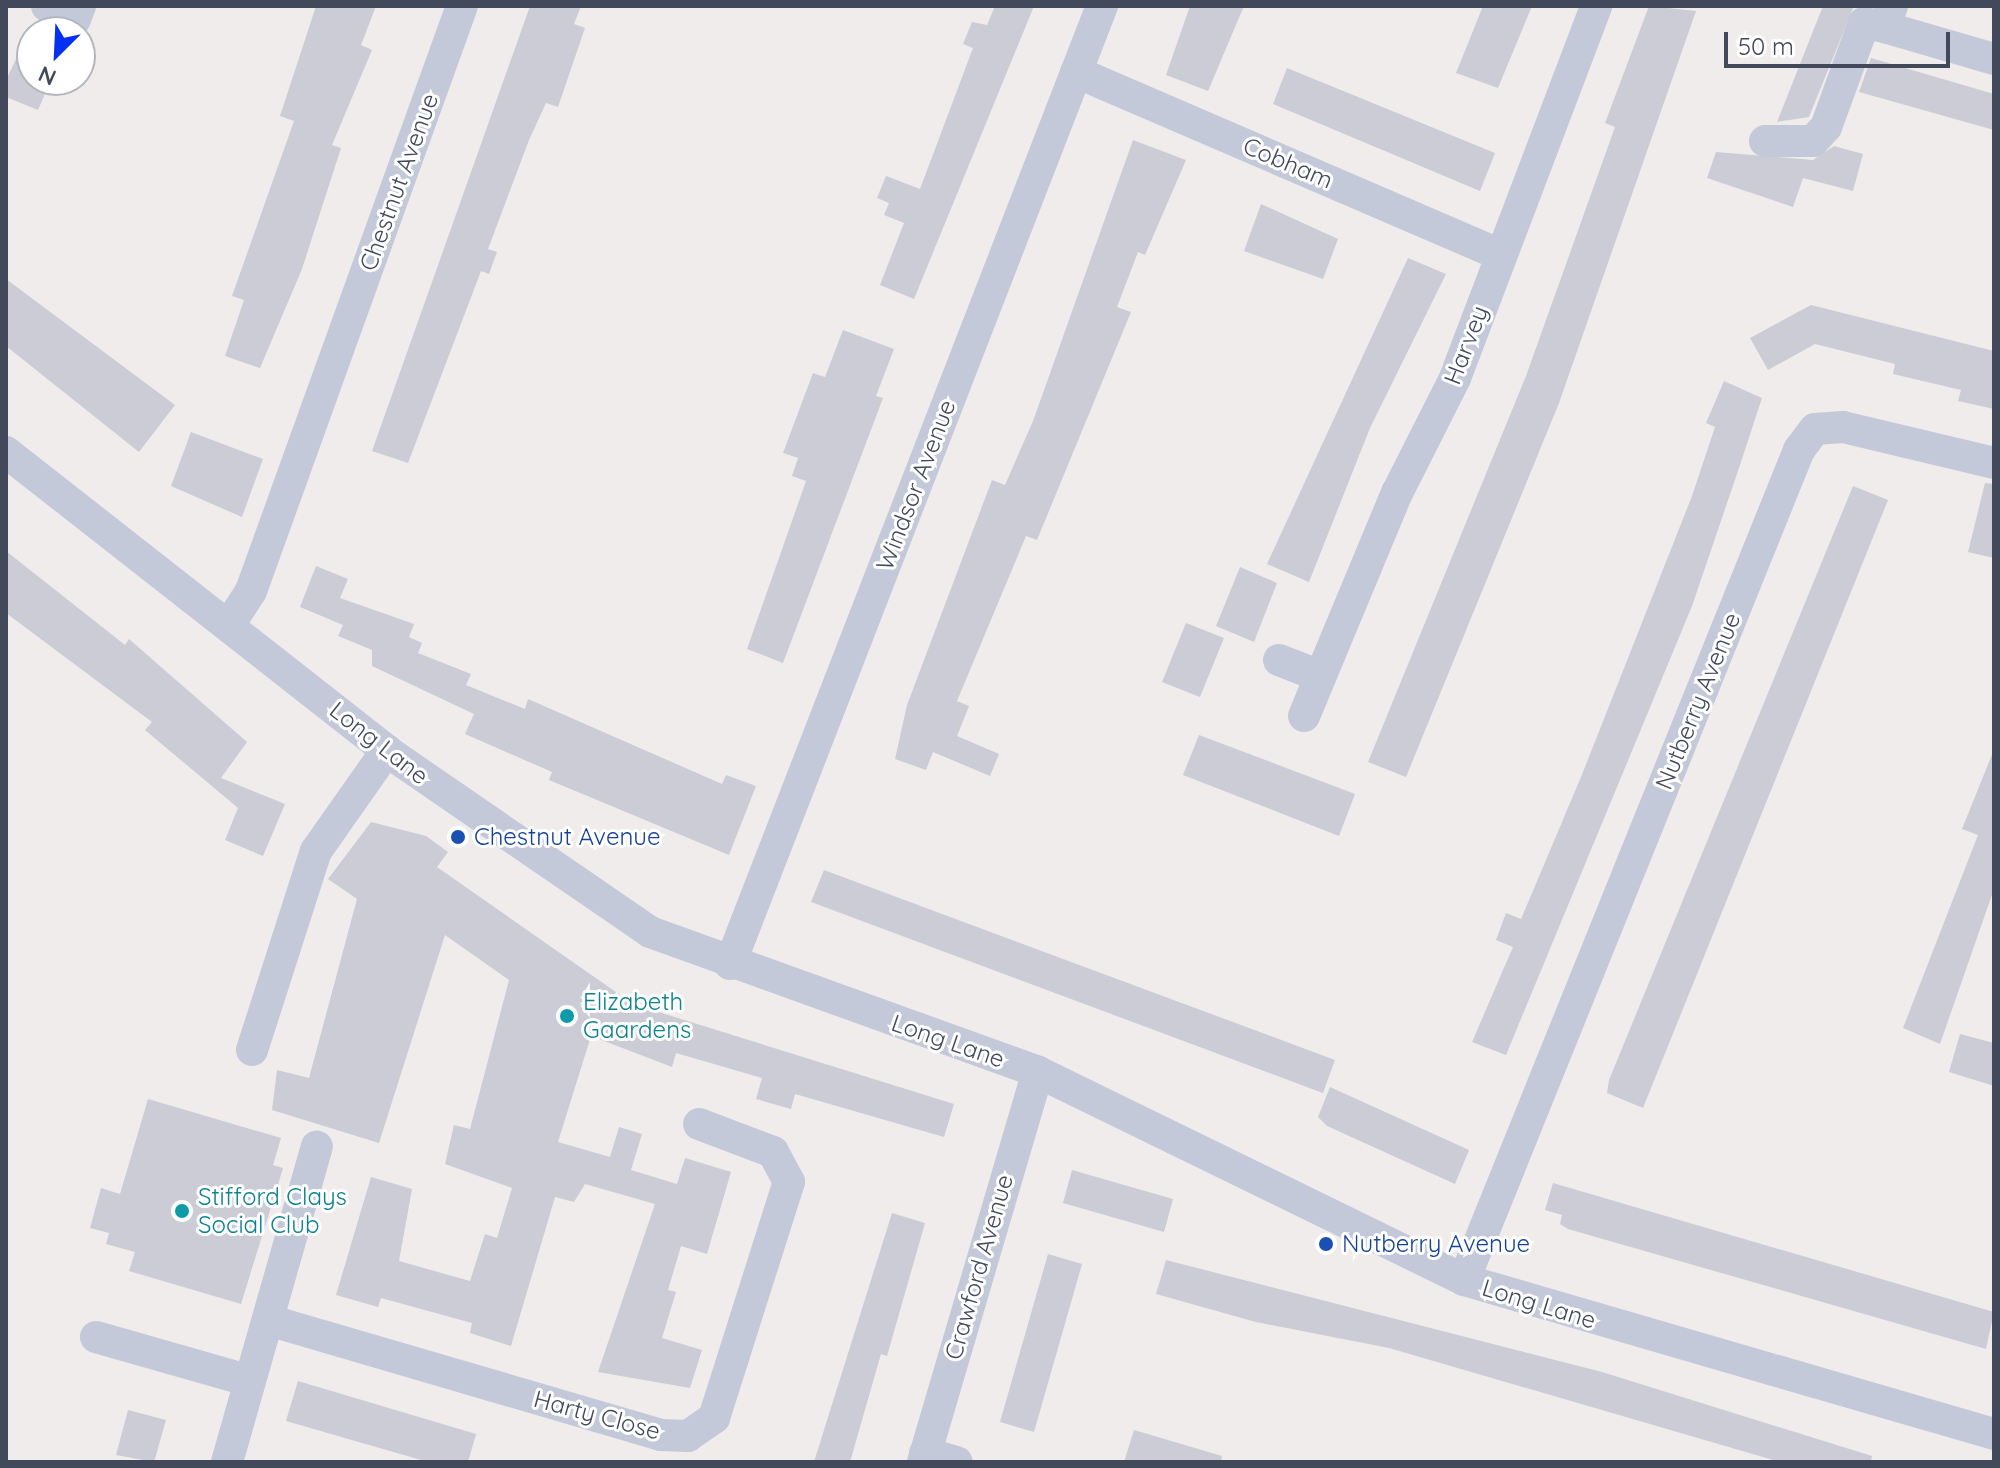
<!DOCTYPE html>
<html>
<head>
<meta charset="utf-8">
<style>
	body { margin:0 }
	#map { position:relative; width:2000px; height:1468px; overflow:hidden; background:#efeceb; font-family:Quicksand,sans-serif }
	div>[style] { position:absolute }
	.building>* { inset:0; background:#cbccd5 }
	.minor>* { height:32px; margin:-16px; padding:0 16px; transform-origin:16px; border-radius:16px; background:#c3c9d9 }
	.dots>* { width:22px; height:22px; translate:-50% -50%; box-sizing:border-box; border:4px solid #fff; border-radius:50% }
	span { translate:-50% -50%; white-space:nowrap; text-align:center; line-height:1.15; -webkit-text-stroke:6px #fff; paint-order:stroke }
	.street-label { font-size:24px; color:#42495b }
	.transit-label { font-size:24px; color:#164399 }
	.left { translate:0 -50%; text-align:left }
	.culture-label { font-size:24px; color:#0d838f }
	.frame { position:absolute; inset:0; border:8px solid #42495b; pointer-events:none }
	.north { position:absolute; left:16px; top:16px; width:80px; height:80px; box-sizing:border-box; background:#fff; border:2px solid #b3b6bd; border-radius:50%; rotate:204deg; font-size:22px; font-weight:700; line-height:32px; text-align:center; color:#42495b }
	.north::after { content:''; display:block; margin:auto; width:28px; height:36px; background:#0430f1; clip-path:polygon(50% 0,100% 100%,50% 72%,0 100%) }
	.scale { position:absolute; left:1724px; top:32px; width:226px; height:36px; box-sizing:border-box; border:4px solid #42495b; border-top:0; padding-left:10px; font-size:24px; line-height:28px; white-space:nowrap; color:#42495b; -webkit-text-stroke:6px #fff; paint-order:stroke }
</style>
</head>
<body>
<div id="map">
	<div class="building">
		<div style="clip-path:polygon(316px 6px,376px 6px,361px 45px,372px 50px,332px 145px,341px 148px,302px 269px,260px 368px,225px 356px,244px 300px,232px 296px,294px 121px,280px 116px)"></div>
		<div style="clip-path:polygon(530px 6px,581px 6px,574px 24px,585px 28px,558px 107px,546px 103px,529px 140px,488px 249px,497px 252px,489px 274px,481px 271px,408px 463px,372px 451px)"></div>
		<div style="clip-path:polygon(995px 6px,1034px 6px,914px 299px,880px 285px,904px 223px,884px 215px,889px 203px,877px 198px,886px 176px,920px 189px,973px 48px,963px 44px,972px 22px,987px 25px)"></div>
		<div style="clip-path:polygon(1190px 6px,1244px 6px,1208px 91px,1166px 75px)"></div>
		<div style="clip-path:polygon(1483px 6px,1532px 6px,1498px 88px,1456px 73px)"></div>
		<div style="clip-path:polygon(1649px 6px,1696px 11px,1559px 403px,1406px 777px,1368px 762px,1526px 376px,1615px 127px,1605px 123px)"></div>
		<div style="clip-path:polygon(1823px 6px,1854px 6px,1809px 117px,1777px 122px)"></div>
		<div style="clip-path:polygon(31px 28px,32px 80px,51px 80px,38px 110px,6px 97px,6px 80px)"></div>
		<div style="clip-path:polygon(1871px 58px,1994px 94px,1994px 130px,1859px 92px)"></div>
		<div style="clip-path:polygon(1287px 68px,1495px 153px,1480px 191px,1273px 104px)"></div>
		<div style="clip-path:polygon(1133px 140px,1186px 160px,1145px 255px,1138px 252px,1117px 307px,1131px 312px,1037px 540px,1026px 536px,957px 701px,969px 706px,957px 736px,999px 754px,990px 776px,933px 752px,926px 770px,895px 759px,907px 705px,992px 480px,1005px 485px,1033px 421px)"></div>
		<div style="clip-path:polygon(1834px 146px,1863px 154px,1853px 191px,1803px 178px,1793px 207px,1707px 178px,1716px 152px,1813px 160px)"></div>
		<div style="clip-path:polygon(1261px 204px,1338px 239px,1323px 279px,1244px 251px)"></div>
		<div style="clip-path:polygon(1408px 258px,1446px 274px,1370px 428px,1309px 582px,1267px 564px)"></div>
		<div style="clip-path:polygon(6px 279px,175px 405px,139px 452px,6px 346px)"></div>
		<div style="clip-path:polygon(1811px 305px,1994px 351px,1994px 409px,1958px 401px,1961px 390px,1893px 374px,1895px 364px,1815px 344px,1768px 370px,1750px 338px)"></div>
		<div style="clip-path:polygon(843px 330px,894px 349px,876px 396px,883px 398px,783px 663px,747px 649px,806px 481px,792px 476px,798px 458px,783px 453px,813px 373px,825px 377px)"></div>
		<div style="clip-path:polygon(1724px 381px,1762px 398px,1740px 465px,1692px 606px,1506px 1055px,1472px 1042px,1513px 947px,1496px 940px,1506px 913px,1521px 919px,1581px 777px,1692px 496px,1715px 427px,1706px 423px)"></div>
		<div style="clip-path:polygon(191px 432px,263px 459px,242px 517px,171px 486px)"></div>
		<div style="clip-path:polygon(1985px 483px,1994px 484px,1994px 558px,1968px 552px)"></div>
		<div style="clip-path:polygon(1853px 486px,1888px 500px,1643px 1108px,1607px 1093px,1609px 1080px)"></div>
		<div style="clip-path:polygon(6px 551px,125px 645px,129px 639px,247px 742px,221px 778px,285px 804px,263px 856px,225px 840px,238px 808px,145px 730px,152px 722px,6px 613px)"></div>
		<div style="clip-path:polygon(316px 566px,348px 579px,340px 598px,414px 624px,409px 637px,422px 643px,418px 653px,471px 674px,466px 685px,525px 709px,528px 699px,722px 784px,726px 775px,756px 786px,729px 855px,549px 780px,552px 772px,465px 734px,474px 714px,372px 666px,372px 650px,338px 636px,343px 625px,300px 607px)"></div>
		<div style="clip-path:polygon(1240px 567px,1277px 583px,1254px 642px,1216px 626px)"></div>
		<div style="clip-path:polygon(1186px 623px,1224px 638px,1200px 697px,1162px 682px)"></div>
		<div style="clip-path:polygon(1199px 735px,1355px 794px,1339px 836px,1183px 775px)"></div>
		<div style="clip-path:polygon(1993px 752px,1994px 889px,1940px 1044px,1903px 1028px,1978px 835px,1962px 829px)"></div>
		<div style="clip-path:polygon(371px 822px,426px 836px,448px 852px,437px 867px,633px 1004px,954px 1104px,944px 1137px,795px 1094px,791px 1109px,756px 1099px,762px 1078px,676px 1053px,672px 1067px,591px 1036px,558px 1142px,610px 1157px,619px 1127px,642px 1134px,631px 1170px,677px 1184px,685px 1158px,731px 1172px,707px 1254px,681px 1246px,668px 1290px,676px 1292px,662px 1338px,702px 1350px,690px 1388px,598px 1372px,655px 1204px,585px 1184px,574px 1202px,555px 1197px,511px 1346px,470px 1333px,472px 1323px,381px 1298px,378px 1307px,336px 1295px,371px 1177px,412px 1189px,399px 1261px,470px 1281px,485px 1234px,497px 1238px,512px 1188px,445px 1164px,454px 1125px,470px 1129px,509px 980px,445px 935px,379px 1143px,272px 1110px,277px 1070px,309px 1078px,357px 899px,328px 879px)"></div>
		<div style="clip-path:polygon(824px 870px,1335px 1060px,1323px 1093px,811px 902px)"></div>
		<div style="clip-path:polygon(1960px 1034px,1994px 1043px,1994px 1086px,1949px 1072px)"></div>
		<div style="clip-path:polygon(1330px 1087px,1469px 1150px,1455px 1184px,1327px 1126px,1318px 1117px)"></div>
		<div style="clip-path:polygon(148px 1099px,281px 1138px,273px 1165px,283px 1168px,241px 1304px,129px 1271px,135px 1252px,106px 1244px,109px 1233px,90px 1228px,101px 1188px,120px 1194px)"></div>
		<div style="clip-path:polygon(1072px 1170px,1173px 1199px,1164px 1232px,1063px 1203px)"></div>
		<div style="clip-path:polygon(1553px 1183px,1994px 1312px,1986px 1349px,1568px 1229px,1560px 1224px,1562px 1215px,1545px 1210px)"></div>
		<div style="clip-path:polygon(892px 1213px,925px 1223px,887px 1356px,881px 1354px,850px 1462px,814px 1462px)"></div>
		<div style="clip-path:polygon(1048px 1254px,1082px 1264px,1034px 1432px,1000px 1422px)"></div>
		<div style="clip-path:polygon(1166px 1260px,1602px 1372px,1872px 1456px,1871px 1462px,1780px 1462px,1389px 1348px,1256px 1322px,1156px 1294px)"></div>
		<div style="clip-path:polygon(298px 1381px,476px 1434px,468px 1462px,428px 1462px,286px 1421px)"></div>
		<div style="clip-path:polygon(128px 1410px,166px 1420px,154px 1462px,116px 1455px)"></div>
		<div style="clip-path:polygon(1134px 1430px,1222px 1456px,1221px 1462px,1124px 1462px)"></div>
	</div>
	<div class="minor">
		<div style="left:47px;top:6px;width:31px;rotate:25deg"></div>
		<div style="left:75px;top:19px;width:14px;rotate:-69deg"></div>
		<div style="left:1892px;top:6px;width:22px;rotate:111deg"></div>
		<div style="left:1884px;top:27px;width:115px;rotate:16.2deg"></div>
		<div style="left:1076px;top:72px;width:463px;rotate:23.3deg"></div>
		<div style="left:1765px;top:141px;width:48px"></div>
		<div style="left:1813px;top:141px;width:19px;rotate:-47deg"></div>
		<div style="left:1826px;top:127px;width:111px;rotate:-69.9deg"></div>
		<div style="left:1864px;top:23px;width:20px;rotate:11deg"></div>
		<div style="left:6px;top:452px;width:493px;rotate:38.1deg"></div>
		<div style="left:394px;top:756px;width:311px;rotate:34.5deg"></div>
		<div style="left:650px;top:932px;width:412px;rotate:19.8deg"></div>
		<div style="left:1038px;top:1072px;width:474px;rotate:26deg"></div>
		<div style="left:1464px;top:1280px;width:552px;rotate:16.2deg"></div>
		<div style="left:229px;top:625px;width:40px;rotate:-57.1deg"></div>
		<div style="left:251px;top:591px;width:622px;rotate:-70.17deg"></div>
		<div style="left:1279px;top:660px;width:44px;rotate:21.3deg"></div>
		<div style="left:1304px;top:716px;width:242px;rotate:-67.4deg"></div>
		<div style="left:1397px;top:493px;width:129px;rotate:-63.2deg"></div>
		<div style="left:1455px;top:378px;width:398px;rotate:-69.2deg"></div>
		<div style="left:730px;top:964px;width:1028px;rotate:-68.78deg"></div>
		<div style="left:252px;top:1050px;width:209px;rotate:-72.2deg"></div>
		<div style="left:316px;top:851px;width:123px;rotate:-54.9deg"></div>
		<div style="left:1464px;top:1280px;width:895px;rotate:-68.02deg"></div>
		<div style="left:1799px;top:450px;width:26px;rotate:-53deg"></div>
		<div style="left:1815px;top:429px;width:28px;rotate:-4deg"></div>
		<div style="left:1843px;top:427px;width:155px;rotate:13.4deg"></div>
		<div style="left:268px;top:1320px;width:409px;rotate:16.3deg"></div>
		<div style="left:661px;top:1435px;width:27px;rotate:2deg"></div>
		<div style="left:688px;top:1436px;width:32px;rotate:-35deg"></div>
		<div style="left:714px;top:1418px;width:248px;rotate:-72.4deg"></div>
		<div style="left:789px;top:1182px;width:34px;rotate:-118deg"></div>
		<div style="left:773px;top:1152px;width:79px;rotate:-159.3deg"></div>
		<div style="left:96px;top:1337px;width:160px;rotate:15.9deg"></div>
		<div style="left:925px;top:1453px;width:33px;rotate:16deg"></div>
		<div style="left:227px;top:1462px;width:328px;rotate:-74.1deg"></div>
		<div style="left:923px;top:1462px;width:407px;rotate:-73.6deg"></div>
	</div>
	<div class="dots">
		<div style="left:458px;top:837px;background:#1a4fb4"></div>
		<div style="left:567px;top:1016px;background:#0f9aa8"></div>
		<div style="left:182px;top:1211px;background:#0f9aa8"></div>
		<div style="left:1326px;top:1244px;background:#1a4fb4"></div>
	</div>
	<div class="street-label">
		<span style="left:1288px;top:163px;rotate:23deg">Cobham</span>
		<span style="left:399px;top:182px;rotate:-70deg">Chestnut Avenue</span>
		<span style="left:1466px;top:345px;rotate:-69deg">Harvey</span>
		<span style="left:916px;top:485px;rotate:-69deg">Windsor Avenue</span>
		<span style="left:1698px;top:701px;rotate:-68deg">Nutberry Avenue</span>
		<span style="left:379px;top:743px;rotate:38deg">Long Lane</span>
		<span style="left:948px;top:1041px;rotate:19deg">Long Lane</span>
		<span style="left:979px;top:1267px;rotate:-74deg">Crawford Avenue</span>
		<span style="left:1539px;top:1304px;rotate:17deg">Long Lane</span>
		<span style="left:597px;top:1415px;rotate:15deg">Harty Close</span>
	</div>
	<div class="transit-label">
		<span class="left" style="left:474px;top:837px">Chestnut Avenue</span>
		<span class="left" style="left:1342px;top:1244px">Nutberry Avenue</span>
	</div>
	<div class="culture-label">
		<span class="left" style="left:583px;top:1016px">Elizabeth<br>Gaardens</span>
		<span class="left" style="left:198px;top:1211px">Stifford Clays<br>Social Club</span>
	</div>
	<div class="frame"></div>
	<div class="north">N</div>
	<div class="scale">50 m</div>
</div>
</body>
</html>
